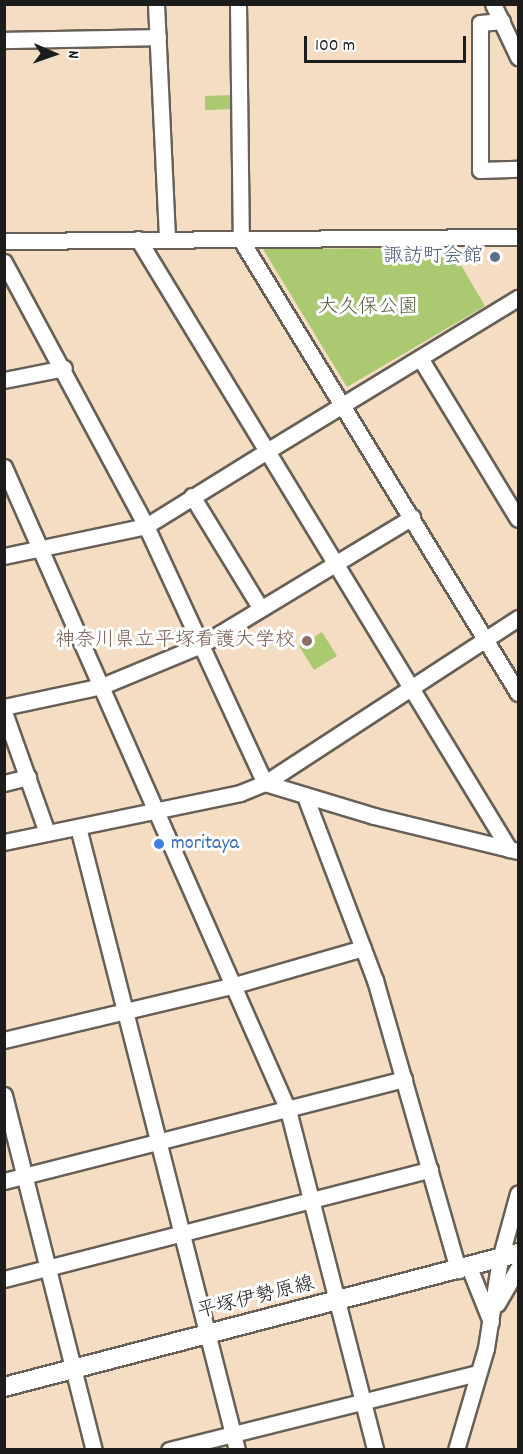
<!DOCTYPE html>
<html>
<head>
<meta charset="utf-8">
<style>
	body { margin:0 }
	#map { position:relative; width:523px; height:1454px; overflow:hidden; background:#f4ddc2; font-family:Dekko,"Klee One",sans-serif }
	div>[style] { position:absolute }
	.green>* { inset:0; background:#aac970 }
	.roads { filter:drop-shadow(2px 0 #686056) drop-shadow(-2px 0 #686056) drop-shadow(0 2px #686056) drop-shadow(0 -2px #686056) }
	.minor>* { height:15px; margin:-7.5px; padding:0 7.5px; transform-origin:7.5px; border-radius:7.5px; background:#fff }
	.major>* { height:18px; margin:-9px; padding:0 9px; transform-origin:9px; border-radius:9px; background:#fff }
	.dots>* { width:16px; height:16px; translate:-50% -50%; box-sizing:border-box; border:3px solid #fff; border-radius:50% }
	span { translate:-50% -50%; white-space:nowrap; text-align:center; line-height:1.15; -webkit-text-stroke:6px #fff; paint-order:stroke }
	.service-label { font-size:20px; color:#4e5e75 }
	.right { translate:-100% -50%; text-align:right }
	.park-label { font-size:20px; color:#55613e }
	.education-label { font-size:20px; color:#785e54 }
	.shop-label { font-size:20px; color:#366cbe }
	.left { translate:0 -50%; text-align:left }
	.street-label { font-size:20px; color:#1c1c1c }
	.frame { position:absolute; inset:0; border:6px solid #1c1c1c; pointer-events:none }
	.north { position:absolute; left:24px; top:24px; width:60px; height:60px; -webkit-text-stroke:4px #fff; paint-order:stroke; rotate:92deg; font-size:16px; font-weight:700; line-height:24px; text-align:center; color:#1c1c1c }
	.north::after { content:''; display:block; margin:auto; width:21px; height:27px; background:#1c1c1c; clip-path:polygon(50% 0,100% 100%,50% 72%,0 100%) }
	.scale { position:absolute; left:304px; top:36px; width:162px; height:27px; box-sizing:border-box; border:3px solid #1c1c1c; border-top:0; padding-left:8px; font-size:18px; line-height:21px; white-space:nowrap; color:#1c1c1c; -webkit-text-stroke:4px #fff; paint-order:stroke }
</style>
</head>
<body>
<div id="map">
	<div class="green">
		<div style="clip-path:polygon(233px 95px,234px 109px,205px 110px,205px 96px)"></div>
		<div style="clip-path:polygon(451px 248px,485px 306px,347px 387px,263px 249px)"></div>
		<div style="clip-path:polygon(322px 632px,337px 656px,314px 670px,299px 646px)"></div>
	</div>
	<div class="roads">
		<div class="minor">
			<div style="left:156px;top:4px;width:235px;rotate:87.3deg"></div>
			<div style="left:238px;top:4px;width:236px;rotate:89.3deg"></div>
			<div style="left:241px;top:240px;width:531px;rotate:58.56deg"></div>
			<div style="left:493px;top:4px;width:59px;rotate:64.7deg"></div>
			<div style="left:502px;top:21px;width:22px;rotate:175deg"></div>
			<div style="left:480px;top:23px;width:147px;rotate:90deg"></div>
			<div style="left:480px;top:170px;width:38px;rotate:-2deg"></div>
			<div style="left:4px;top:40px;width:154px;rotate:-1.1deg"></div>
			<div style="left:138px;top:239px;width:248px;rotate:58.7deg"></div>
			<div style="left:267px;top:451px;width:294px;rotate:-31.4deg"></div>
			<div style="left:4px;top:241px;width:514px;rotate:-0.45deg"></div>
			<div style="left:4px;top:262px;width:300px;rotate:61.7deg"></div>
			<div style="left:146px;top:526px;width:283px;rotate:65.2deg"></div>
			<div style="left:265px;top:783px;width:114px;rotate:16.8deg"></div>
			<div style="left:374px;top:816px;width:148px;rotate:13.7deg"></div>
			<div style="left:420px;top:358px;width:188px;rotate:58.7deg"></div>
			<div style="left:4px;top:380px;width:61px;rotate:-11.3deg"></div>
			<div style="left:4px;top:467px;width:703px;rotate:66.17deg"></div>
			<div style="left:288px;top:1110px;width:351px;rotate:75.6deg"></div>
			<div style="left:192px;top:496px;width:132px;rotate:58.6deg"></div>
			<div style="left:4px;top:556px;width:145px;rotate:-11.9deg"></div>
			<div style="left:146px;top:526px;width:142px;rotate:-31.8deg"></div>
			<div style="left:267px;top:451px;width:466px;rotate:58.7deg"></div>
			<div style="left:4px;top:707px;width:100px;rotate:-12.1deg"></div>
			<div style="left:102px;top:686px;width:107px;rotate:-22.5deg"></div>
			<div style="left:201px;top:645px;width:247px;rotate:-31.2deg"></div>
			<div style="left:4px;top:712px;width:128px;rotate:70.4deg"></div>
			<div style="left:4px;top:783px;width:25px;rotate:-14deg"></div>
			<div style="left:305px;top:796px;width:197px;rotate:69.2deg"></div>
			<div style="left:375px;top:980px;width:302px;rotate:74deg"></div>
			<div style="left:78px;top:827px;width:643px;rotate:75.68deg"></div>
			<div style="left:4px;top:842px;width:241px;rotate:-11.7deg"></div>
			<div style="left:240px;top:793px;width:27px;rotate:-22deg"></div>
			<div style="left:265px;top:783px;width:302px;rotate:-33.1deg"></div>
			<div style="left:4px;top:1040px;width:237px;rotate:-13.4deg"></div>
			<div style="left:235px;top:985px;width:133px;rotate:-16.1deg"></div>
			<div style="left:4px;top:1095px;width:366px;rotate:75.8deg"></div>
			<div style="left:4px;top:1181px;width:413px;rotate:-14.3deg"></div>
			<div style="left:469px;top:1267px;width:59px;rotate:68.2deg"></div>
			<div style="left:4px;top:1279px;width:440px;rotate:-14.4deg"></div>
			<div style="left:497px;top:1304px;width:42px;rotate:-59.7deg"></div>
			<div style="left:169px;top:1450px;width:318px;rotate:-14deg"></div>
			<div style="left:456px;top:1450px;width:106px;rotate:-73.6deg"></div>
			<div style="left:486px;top:1348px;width:90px;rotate:-81.1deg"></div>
			<div style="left:500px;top:1259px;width:68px;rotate:-74.7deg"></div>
		</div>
		<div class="major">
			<div style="left:4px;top:1387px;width:531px;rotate:-14.61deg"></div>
		</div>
	</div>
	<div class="dots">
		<div style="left:495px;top:257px;background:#5c6f8a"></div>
		<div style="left:307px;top:641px;background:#8d6e63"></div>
		<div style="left:159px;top:844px;background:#3f7fe0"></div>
	</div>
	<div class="service-label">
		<span class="right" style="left:483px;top:257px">諏訪町会館</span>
	</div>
	<div class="park-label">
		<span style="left:368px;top:308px">大久保公園</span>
	</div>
	<div class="education-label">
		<span class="right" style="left:295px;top:641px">神奈川県立平塚看護大学校</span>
	</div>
	<div class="shop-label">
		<span class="left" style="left:171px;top:844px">moritaya</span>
	</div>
	<div class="street-label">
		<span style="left:256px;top:1299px;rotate:-14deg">平塚伊勢原線</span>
	</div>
	<div class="frame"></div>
	<div class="north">N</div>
	<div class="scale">100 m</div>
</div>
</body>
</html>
